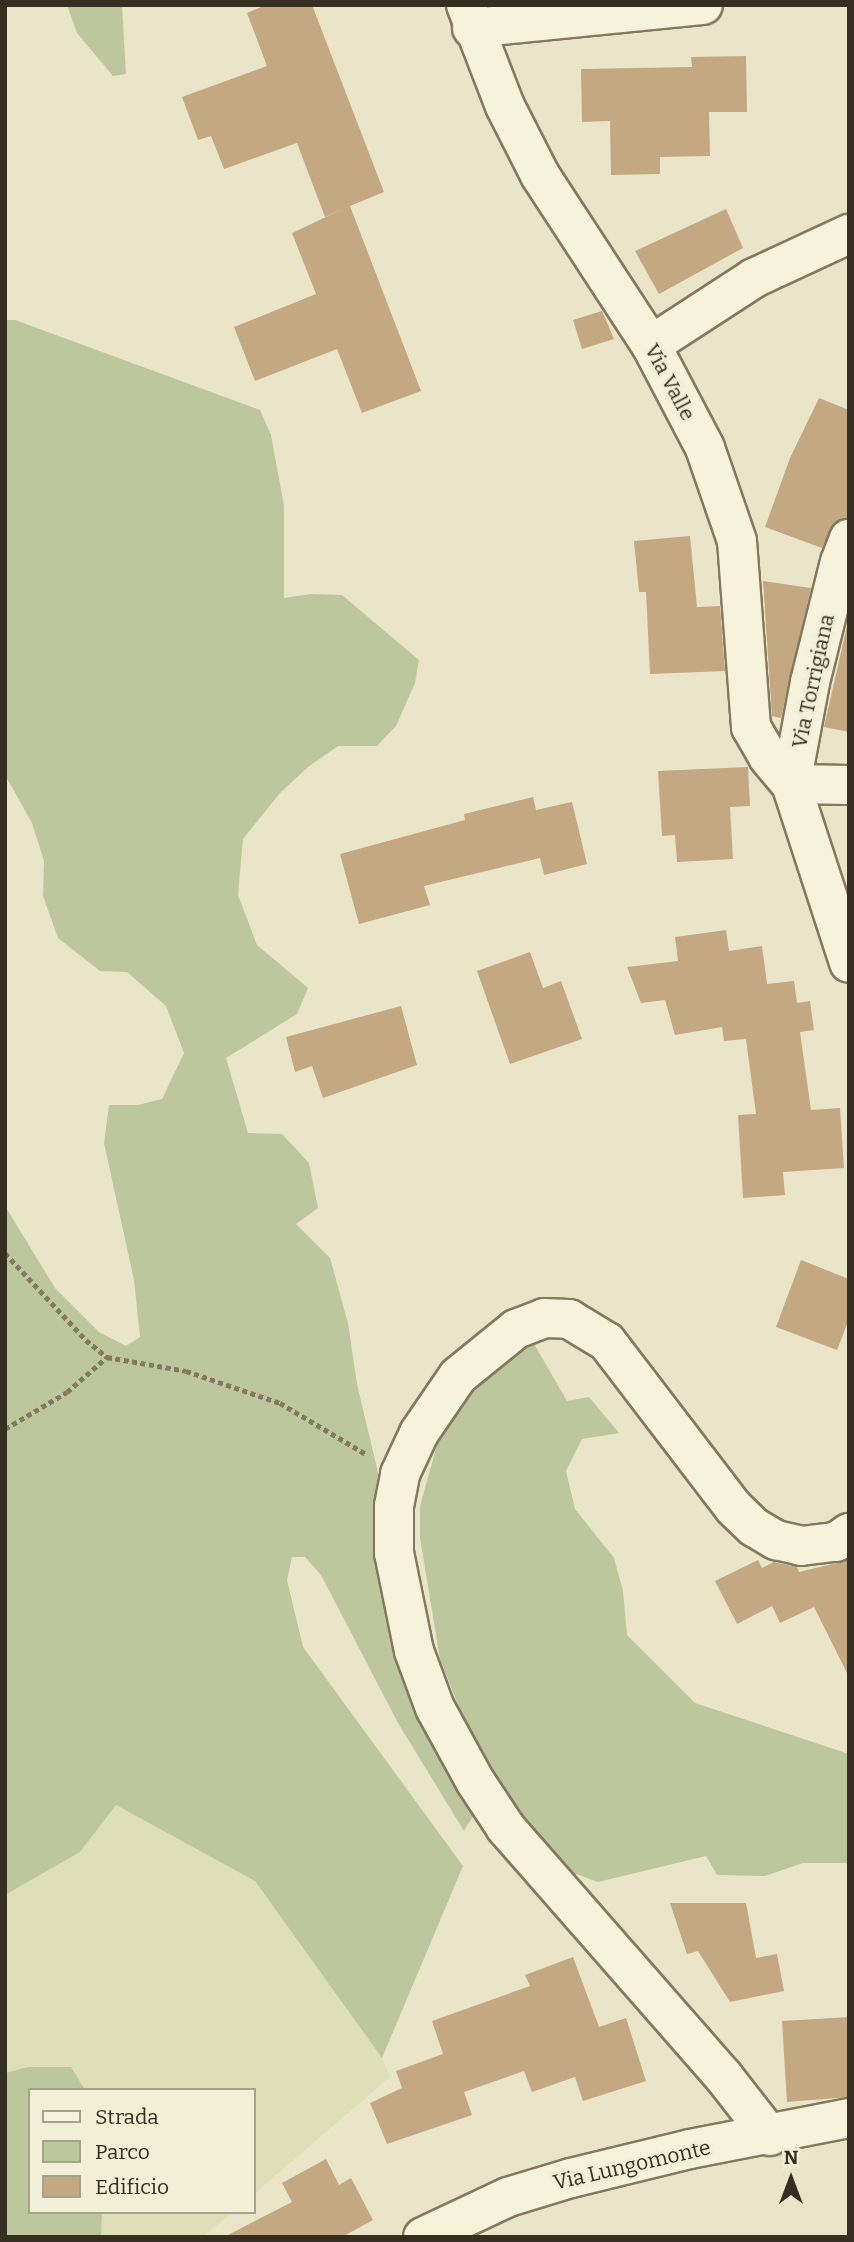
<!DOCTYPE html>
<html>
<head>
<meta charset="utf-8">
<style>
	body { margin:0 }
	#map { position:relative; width:854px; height:2242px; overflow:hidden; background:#eae5c8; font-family:Bitter,serif }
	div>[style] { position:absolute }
	.farmland>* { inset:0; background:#dfdfb7 }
	.green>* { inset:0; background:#bcc79d }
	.building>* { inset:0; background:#c4a882 }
	.path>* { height:4.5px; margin-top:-2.25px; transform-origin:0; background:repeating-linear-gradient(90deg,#84795f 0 5px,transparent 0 8.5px) }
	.roads { filter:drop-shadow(2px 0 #84795f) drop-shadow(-2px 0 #84795f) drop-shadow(0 2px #84795f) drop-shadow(0 -2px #84795f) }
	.minor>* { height:38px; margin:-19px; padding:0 19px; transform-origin:19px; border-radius:19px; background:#f6f2db }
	span { translate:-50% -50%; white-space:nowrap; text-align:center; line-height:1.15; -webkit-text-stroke:6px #f2efd7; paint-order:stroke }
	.street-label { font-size:21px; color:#362f21 }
	.frame { position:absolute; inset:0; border:7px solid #362f21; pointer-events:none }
	.legend { position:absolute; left:28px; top:2088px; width:228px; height:126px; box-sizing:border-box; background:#f2efd7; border:2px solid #a7a28e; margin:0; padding:9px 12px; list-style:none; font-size:21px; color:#362f21 }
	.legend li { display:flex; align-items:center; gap:14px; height:35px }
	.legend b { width:35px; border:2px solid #a7a28e }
	.north { position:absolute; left:756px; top:2144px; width:70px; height:70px; -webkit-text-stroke:5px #f2efd7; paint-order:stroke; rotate:0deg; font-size:19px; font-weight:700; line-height:28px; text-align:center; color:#362f21 }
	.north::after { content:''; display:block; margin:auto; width:24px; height:32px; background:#362f21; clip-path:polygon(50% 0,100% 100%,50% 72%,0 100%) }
</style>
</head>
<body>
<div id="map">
	<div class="farmland">
		<div style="clip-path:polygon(116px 1805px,255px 1881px,382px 2058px,390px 2077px,254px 2194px,254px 2090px,85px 2090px,28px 2067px,5px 2073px,5px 1895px,80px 1852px)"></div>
		<div style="clip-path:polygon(102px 2212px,232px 2212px,203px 2237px,101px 2237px)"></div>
	</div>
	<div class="green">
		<div style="clip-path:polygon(67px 5px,122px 5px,126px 74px,113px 76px,77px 33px)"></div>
		<div style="clip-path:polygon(5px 320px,15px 320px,260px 410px,271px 435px,284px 506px,284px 598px,311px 594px,342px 595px,419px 660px,415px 683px,396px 726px,377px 746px,338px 746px,308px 767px,280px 793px,243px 839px,238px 895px,257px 945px,308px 988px,297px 1014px,226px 1058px,248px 1133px,282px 1134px,309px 1163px,318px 1208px,296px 1224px,330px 1258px,348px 1323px,357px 1384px,381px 1485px,473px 1816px,464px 1831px,398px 1723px,321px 1575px,305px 1557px,292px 1557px,287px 1580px,303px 1647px,463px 1866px,382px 2058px,255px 1881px,116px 1805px,80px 1852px,5px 1895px,5px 1206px,55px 1288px,99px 1332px,126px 1346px,140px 1337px,134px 1280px,104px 1143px,109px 1105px,138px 1105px,162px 1099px,184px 1053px,166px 1006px,127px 972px,100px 971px,58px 938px,43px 896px,44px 861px,32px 823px,5px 775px)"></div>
		<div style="clip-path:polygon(533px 1342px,567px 1401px,589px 1397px,619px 1433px,582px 1439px,566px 1471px,575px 1509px,614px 1558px,623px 1591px,627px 1635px,695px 1703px,849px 1754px,849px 1863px,803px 1863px,765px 1876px,717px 1875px,706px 1856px,598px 1882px,557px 1867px,524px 1831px,466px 1725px,440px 1659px,420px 1538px,420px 1506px,444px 1420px,467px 1389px,514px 1351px)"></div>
		<div style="clip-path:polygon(28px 2067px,71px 2067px,85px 2090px,30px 2090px,30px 2212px,102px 2212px,101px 2237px,5px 2237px,5px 2073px)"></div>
	</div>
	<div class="building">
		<div style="clip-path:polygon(266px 5px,312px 5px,384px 192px,350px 206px,421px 391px,362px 413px,337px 349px,255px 381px,234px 327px,316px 294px,292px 233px,345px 208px,325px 217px,297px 143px,224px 169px,211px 136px,198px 140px,182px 97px,267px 66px,247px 13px)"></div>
		<div style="clip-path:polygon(746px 56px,747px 112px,709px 112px,710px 156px,660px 157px,660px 174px,611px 175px,610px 121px,582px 122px,581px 69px,692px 67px,691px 57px)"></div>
		<div style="clip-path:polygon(726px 209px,743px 248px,659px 294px,635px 251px)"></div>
		<div style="clip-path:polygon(602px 311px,614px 339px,582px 349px,573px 320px)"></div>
		<div style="clip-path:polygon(819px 398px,849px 410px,849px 518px,835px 522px,822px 548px,765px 527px,790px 458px)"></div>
		<div style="clip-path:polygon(690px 536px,697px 607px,720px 606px,725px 671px,650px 674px,646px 592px,639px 592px,634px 541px)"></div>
		<div style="clip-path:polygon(763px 581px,811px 588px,781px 718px,772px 716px)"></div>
		<div style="clip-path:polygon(849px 617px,849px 732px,824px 727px)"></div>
		<div style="clip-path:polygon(748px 767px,750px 806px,730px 807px,733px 859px,677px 862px,675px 835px,662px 836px,658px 771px)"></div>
		<div style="clip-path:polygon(533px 797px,536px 810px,572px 802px,587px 864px,544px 875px,540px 858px,424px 886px,430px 905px,359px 924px,340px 854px,465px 820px,464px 814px)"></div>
		<div style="clip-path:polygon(726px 930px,729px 951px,762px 946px,767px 984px,794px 981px,797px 1003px,810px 1001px,814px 1030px,800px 1032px,811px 1110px,840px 1108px,844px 1168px,783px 1172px,785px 1195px,743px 1198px,738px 1115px,756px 1114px,746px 1039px,724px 1041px,722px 1027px,675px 1035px,665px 1000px,641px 1003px,627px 967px,678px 961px,675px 937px)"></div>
		<div style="clip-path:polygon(530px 952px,543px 988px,561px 981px,582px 1039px,510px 1064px,477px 971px)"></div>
		<div style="clip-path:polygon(401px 1006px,417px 1065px,323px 1098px,312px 1066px,295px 1072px,286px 1037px)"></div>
		<div style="clip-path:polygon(801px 1260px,849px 1279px,849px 1319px,837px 1350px,776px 1327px)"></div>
		<div style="clip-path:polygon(758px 1560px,762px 1568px,774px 1562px,797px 1567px,799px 1572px,849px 1560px,849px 1677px,814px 1607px,780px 1623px,772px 1606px,737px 1624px,715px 1581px)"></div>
		<div style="clip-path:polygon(670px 1903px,746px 1903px,756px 1958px,777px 1954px,784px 1991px,730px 2002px,698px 1951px,687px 1954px)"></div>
		<div style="clip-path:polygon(573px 1957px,599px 2027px,626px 2018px,646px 2081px,583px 2101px,575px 2077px,532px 2092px,524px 2071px,464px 2092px,472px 2115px,387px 2144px,370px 2103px,402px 2088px,396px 2071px,443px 2054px,432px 2021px,530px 1986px,525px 1975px)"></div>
		<div style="clip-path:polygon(849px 2017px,849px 2097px,787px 2102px,782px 2021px)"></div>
		<div style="clip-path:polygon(326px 2159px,339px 2185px,351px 2178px,373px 2220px,342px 2237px,224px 2237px,292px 2202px,282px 2183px)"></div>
	</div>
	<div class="path">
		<div style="left:5px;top:1253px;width:119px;rotate:47deg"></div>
		<div style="left:86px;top:1340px;width:27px;rotate:39deg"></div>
		<div style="left:107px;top:1357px;width:80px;rotate:10deg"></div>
		<div style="left:186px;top:1371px;width:99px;rotate:18.8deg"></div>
		<div style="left:280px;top:1403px;width:100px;rotate:30.7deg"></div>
		<div style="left:5px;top:1429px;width:72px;rotate:-30.8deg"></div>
		<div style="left:67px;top:1392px;width:53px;rotate:-41.2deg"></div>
	</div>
	<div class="roads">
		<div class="minor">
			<div style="left:466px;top:5px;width:108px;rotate:68.9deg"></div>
			<div style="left:505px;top:106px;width:77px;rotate:63.1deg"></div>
			<div style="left:540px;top:175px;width:203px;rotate:56.9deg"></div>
			<div style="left:651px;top:345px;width:116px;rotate:62.3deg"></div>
			<div style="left:705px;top:448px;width:98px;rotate:71deg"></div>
			<div style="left:737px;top:541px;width:187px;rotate:85.7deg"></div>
			<div style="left:751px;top:727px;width:34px;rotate:60deg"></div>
			<div style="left:768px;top:757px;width:35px;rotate:50deg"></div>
			<div style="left:791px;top:784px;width:188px;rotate:72deg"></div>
			<div style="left:472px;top:28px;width:232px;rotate:-5.7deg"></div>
			<div style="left:651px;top:345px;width:123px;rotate:-33deg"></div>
			<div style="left:754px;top:278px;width:105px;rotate:-24.9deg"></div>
			<div style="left:791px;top:784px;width:104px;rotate:-79.4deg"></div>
			<div style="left:810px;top:682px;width:124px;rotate:-76deg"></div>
			<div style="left:840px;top:562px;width:25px;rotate:-69deg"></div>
			<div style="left:791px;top:784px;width:58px;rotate:1deg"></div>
			<div style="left:770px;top:2136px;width:75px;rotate:-127.9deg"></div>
			<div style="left:724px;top:2077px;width:331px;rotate:-131.2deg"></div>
			<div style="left:506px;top:1828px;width:56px;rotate:-123.4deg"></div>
			<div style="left:475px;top:1781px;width:83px;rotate:-118.7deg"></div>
			<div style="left:435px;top:1708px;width:61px;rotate:-110.2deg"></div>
			<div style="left:414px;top:1651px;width:100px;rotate:-101.5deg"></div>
			<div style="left:394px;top:1553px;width:47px;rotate:-90deg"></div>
			<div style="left:394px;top:1506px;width:33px;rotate:-79deg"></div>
			<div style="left:400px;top:1474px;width:45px;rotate:-65.1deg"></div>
			<div style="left:419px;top:1433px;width:69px;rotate:-55.6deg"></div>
			<div style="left:458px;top:1376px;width:75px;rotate:-39deg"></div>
			<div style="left:516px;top:1329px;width:30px;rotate:-21deg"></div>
			<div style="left:544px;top:1318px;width:25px;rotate:2deg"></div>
			<div style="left:569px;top:1319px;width:44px;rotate:31.2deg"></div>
			<div style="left:607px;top:1342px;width:209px;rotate:52.6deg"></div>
			<div style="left:734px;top:1508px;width:28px;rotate:44deg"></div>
			<div style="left:754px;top:1527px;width:26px;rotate:31deg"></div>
			<div style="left:776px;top:1540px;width:26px;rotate:13deg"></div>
			<div style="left:801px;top:1546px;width:35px;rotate:-7deg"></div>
			<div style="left:836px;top:1542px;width:16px;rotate:-35deg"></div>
			<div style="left:423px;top:2237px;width:94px;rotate:-25.2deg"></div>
			<div style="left:508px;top:2197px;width:66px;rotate:-16.8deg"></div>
			<div style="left:571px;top:2178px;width:122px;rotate:-13.7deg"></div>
			<div style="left:690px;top:2149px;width:162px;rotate:-11deg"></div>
		</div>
	</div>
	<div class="street-label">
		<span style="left:670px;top:382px;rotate:62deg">Via Valle</span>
		<span style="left:813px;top:681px;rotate:-78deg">Via Torrigiana</span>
		<span style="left:632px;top:2165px;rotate:-13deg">Via Lungomonte</span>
	</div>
	<div class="frame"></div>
	<ul class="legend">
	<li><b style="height:9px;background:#f6f2db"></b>Strada</li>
	<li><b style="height:19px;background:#bcc79d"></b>Parco</li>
	<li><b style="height:19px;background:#c4a882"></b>Edificio</li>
	</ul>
	<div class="north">N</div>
</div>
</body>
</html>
